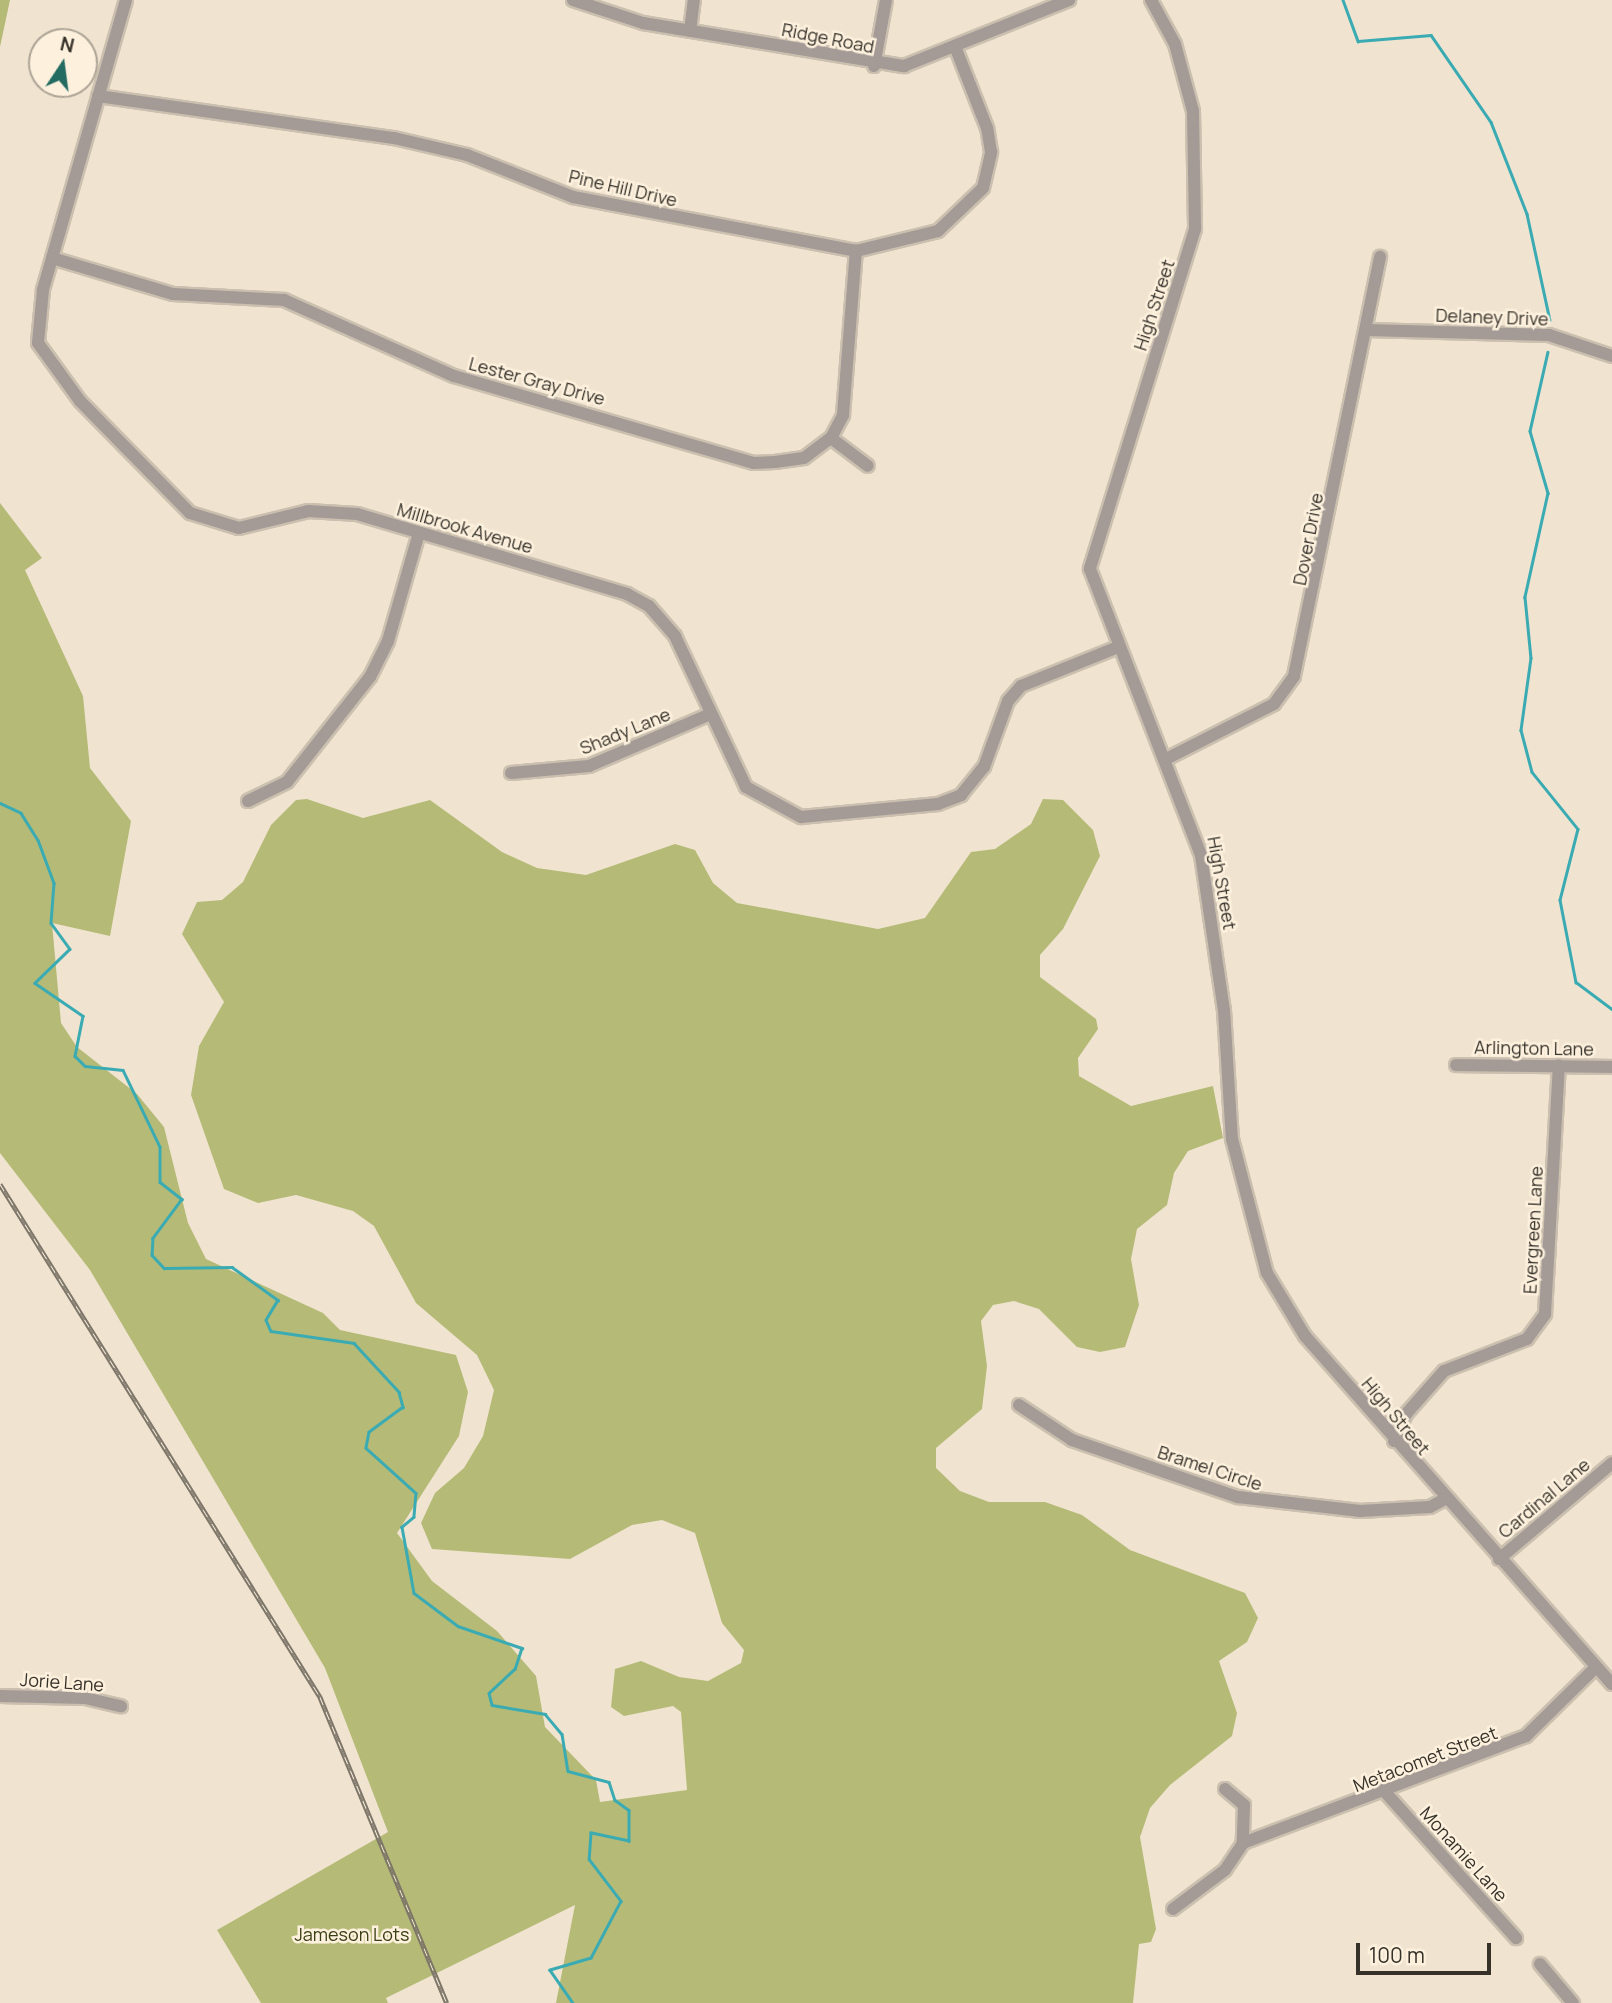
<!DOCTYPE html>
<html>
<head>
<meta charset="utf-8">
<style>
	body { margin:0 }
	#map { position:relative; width:1612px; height:2003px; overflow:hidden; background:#f0e4d0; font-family:Manrope,sans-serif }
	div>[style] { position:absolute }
	.green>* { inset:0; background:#b5bb77 }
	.stream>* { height:2.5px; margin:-1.25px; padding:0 1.25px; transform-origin:1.25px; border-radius:1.25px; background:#3babb3 }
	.roads { filter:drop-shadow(2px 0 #cbc0af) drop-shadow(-2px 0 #cbc0af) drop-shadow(0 2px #cbc0af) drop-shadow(0 -2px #cbc0af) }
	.minor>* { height:12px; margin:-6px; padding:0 6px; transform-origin:6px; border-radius:6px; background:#a49a96 }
	.rail>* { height:5px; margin-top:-2.5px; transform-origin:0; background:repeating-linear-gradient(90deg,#fdf1de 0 8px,#7d7669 0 16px); box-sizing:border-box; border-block:2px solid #7d7669 }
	span { translate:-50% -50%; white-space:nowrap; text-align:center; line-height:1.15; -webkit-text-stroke:5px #fdf1de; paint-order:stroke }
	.street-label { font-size:18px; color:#363129 }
	.park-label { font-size:18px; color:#3a3e14 }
	.north { position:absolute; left:28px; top:28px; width:70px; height:70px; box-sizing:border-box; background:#fdf1de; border:2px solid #ada496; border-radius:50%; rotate:13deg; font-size:19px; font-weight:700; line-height:28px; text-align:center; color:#363129 }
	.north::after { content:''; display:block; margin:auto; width:24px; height:32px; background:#246c62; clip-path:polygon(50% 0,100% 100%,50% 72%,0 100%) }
	.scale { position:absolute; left:1356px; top:1943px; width:135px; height:32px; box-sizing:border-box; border:4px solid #363129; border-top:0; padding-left:9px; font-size:21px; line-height:24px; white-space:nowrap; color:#363129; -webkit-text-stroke:5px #fdf1de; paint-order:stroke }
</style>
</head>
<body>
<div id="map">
	<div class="green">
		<div style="clip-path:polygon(0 0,10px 0,0 47px)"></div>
		<div style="clip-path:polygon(0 503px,42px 558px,25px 570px,83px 696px,90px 768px,131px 821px,110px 936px,52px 923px,61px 1023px,77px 1047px,137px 1094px,164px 1127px,188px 1223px,206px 1259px,323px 1313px,340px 1330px,456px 1355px,468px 1392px,459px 1436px,397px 1533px,432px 1581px,497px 1631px,536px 1676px,545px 1727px,596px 1780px,600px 1802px,687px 1790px,681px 1712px,673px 1706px,624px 1716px,611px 1707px,615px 1669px,641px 1661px,679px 1677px,708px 1681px,741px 1663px,744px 1650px,722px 1623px,695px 1533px,662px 1520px,632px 1525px,570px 1559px,432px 1549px,421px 1523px,435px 1493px,464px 1468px,483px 1436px,494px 1390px,477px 1355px,416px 1303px,374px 1226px,353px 1211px,296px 1195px,258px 1203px,224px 1189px,191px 1095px,199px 1046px,224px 1002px,182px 934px,197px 902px,222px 900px,243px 882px,271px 825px,296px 800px,307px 799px,363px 818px,430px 800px,502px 852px,537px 868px,586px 875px,675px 844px,695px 850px,713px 883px,737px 903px,878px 929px,925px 918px,971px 852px,995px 849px,1031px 824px,1043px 799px,1063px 800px,1093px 830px,1100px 856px,1063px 929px,1040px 955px,1040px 977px,1096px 1019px,1098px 1029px,1078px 1058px,1079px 1076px,1131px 1106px,1213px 1086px,1223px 1138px,1188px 1151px,1174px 1173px,1167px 1205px,1137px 1229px,1131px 1259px,1139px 1305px,1125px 1347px,1100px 1352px,1077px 1347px,1039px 1309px,1014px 1301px,993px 1305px,981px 1321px,987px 1366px,982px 1409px,936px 1448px,936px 1468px,960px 1491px,989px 1502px,1045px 1502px,1082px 1515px,1130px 1550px,1245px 1593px,1258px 1618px,1247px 1642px,1219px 1661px,1237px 1713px,1232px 1736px,1170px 1785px,1150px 1808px,1140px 1837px,1156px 1929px,1151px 1942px,1139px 1944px,1133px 2003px,556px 2003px,575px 1905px,386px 1998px,388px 2003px,261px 2003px,217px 1930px,388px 1832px,325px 1668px,90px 1270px,0 1153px)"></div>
	</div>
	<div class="stream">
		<div style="left:1343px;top:0;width:44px;rotate:69.9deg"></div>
		<div style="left:1358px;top:41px;width:73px;rotate:-4.7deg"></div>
		<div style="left:1431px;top:35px;width:106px;rotate:55.4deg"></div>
		<div style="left:1491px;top:122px;width:99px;rotate:68.6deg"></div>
		<div style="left:1527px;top:214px;width:108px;rotate:77.8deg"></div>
		<div style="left:1548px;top:352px;width:81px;rotate:102.8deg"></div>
		<div style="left:1530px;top:431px;width:65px;rotate:73.8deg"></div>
		<div style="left:1548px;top:493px;width:107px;rotate:102.5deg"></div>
		<div style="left:1525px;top:597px;width:61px;rotate:84.4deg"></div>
		<div style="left:1531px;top:658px;width:73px;rotate:97.9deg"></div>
		<div style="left:1521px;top:730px;width:43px;rotate:75.3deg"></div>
		<div style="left:1532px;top:772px;width:73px;rotate:51.1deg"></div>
		<div style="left:1578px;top:829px;width:73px;rotate:104.2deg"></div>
		<div style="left:1560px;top:900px;width:84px;rotate:79deg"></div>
		<div style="left:1576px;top:982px;width:45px;rotate:36.9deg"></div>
		<div style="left:0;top:803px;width:23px;rotate:25deg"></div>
		<div style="left:21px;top:813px;width:32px;rotate:58deg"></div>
		<div style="left:38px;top:840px;width:46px;rotate:69.6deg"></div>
		<div style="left:54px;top:883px;width:40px;rotate:94.3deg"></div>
		<div style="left:51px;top:923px;width:32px;rotate:54deg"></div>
		<div style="left:70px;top:949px;width:49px;rotate:135.8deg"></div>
		<div style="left:35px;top:983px;width:58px;rotate:34.5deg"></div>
		<div style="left:83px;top:1016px;width:41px;rotate:101.3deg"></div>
		<div style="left:75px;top:1056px;width:14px;rotate:45deg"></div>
		<div style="left:85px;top:1066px;width:38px;rotate:6deg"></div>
		<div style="left:123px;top:1070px;width:85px;rotate:64.3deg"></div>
		<div style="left:160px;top:1147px;width:35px;rotate:90deg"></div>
		<div style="left:160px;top:1182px;width:28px;rotate:38deg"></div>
		<div style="left:182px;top:1199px;width:49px;rotate:126.6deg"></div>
		<div style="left:153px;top:1238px;width:17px;rotate:93deg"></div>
		<div style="left:152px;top:1255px;width:18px;rotate:47deg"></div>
		<div style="left:164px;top:1268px;width:68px;rotate:-0.8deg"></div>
		<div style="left:232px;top:1267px;width:57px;rotate:35.7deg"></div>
		<div style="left:278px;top:1300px;width:23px;rotate:121deg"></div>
		<div style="left:266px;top:1320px;width:12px;rotate:66deg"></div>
		<div style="left:271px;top:1331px;width:84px;rotate:8.2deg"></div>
		<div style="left:354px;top:1343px;width:67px;rotate:47.4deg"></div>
		<div style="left:399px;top:1392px;width:16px;rotate:75deg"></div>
		<div style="left:403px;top:1407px;width:42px;rotate:143.7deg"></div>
		<div style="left:369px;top:1432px;width:16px;rotate:101deg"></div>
		<div style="left:366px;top:1448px;width:67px;rotate:42deg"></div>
		<div style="left:416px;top:1493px;width:24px;rotate:95deg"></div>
		<div style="left:414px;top:1517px;width:16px;rotate:140deg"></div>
		<div style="left:402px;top:1527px;width:67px;rotate:79.7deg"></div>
		<div style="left:414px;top:1593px;width:55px;rotate:36.9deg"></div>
		<div style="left:458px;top:1626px;width:68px;rotate:19deg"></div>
		<div style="left:522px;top:1648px;width:22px;rotate:108deg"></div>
		<div style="left:515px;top:1669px;width:35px;rotate:137deg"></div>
		<div style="left:489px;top:1693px;width:12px;rotate:76deg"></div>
		<div style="left:492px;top:1705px;width:54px;rotate:9.6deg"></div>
		<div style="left:545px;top:1714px;width:26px;rotate:50deg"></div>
		<div style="left:562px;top:1734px;width:37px;rotate:81deg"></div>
		<div style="left:568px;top:1771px;width:42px;rotate:15deg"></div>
		<div style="left:609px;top:1782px;width:19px;rotate:72deg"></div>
		<div style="left:615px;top:1800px;width:17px;rotate:36deg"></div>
		<div style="left:629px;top:1810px;width:31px;rotate:90deg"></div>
		<div style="left:629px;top:1841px;width:39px;rotate:-168deg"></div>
		<div style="left:591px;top:1833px;width:26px;rotate:94deg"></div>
		<div style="left:589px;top:1859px;width:53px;rotate:52.7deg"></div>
		<div style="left:621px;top:1901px;width:64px;rotate:117.8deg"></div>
		<div style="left:591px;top:1958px;width:43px;rotate:163.7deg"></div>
		<div style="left:550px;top:1970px;width:40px;rotate:55.1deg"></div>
	</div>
	<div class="roads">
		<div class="minor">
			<div style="left:126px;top:0;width:302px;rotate:106deg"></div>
			<div style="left:43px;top:290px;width:53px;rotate:95.4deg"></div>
			<div style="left:38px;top:343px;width:72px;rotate:54.1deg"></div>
			<div style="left:80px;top:401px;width:157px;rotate:45.5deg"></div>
			<div style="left:190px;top:513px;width:51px;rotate:17deg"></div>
			<div style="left:239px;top:528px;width:71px;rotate:-13.8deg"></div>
			<div style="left:308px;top:511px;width:49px;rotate:3.5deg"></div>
			<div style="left:357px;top:514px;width:282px;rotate:16.5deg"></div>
			<div style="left:627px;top:594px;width:25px;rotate:29deg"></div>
			<div style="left:649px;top:606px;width:40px;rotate:49deg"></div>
			<div style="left:675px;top:636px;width:167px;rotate:64.8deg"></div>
			<div style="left:746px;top:787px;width:63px;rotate:28.6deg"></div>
			<div style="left:801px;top:817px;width:138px;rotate:-5.4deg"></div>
			<div style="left:938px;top:804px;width:25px;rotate:-21deg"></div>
			<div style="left:961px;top:795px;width:36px;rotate:-51deg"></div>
			<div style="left:984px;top:767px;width:70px;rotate:-70deg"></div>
			<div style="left:1008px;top:701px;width:20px;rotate:-49deg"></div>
			<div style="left:1021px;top:686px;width:105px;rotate:-21.9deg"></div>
			<div style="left:573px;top:0;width:74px;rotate:18.2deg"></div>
			<div style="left:643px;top:23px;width:265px;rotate:9.4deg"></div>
			<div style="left:904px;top:66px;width:178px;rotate:-21.8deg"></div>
			<div style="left:1151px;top:0;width:50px;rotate:61.4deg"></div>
			<div style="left:1175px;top:44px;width:69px;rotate:75deg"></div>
			<div style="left:1193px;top:111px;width:118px;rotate:89deg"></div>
			<div style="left:1195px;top:229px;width:356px;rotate:107.2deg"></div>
			<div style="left:1090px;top:569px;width:307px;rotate:68.8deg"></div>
			<div style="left:1201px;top:855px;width:157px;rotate:81.6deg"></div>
			<div style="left:1224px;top:1010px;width:129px;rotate:86.5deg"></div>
			<div style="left:1232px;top:1139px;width:138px;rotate:75.4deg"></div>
			<div style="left:1267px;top:1273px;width:74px;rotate:58.9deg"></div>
			<div style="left:1305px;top:1336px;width:464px;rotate:48.6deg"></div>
			<div style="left:690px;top:31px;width:31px;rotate:-83deg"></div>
			<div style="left:874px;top:66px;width:67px;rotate:-79.7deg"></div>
			<div style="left:98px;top:96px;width:299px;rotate:8.1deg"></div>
			<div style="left:394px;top:138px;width:75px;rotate:13.1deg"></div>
			<div style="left:467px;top:155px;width:114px;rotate:21.6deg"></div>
			<div style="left:573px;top:197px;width:288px;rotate:10.8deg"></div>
			<div style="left:856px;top:251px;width:84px;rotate:-13.7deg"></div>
			<div style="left:938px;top:231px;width:62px;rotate:-43.7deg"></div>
			<div style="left:983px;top:188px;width:37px;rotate:-77deg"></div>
			<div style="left:991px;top:152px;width:24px;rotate:-99deg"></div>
			<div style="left:987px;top:128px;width:85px;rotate:-111.4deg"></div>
			<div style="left:52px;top:258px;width:126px;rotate:16.6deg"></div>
			<div style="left:173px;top:294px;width:111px;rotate:3.1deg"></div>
			<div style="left:284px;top:300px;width:186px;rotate:24.1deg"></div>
			<div style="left:454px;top:376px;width:312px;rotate:16.2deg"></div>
			<div style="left:754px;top:463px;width:21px;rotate:-3deg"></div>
			<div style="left:775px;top:462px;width:29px;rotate:-8deg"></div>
			<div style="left:804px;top:458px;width:34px;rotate:-37deg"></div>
			<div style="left:831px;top:438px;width:26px;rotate:-62deg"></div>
			<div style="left:843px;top:415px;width:165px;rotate:-85.5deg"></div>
			<div style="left:1367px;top:330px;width:182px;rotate:1.6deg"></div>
			<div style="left:1549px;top:335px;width:66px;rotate:18.4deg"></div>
			<div style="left:831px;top:438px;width:46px;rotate:37.1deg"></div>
			<div style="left:1168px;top:758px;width:119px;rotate:-27deg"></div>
			<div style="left:1274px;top:704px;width:34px;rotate:-54deg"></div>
			<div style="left:1294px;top:676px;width:428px;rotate:-78.4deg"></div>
			<div style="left:511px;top:773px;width:78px;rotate:-5.1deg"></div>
			<div style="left:589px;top:766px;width:129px;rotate:-23.2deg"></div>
			<div style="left:248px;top:801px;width:43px;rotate:-26deg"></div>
			<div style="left:287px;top:782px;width:134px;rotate:-51.7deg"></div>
			<div style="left:370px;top:677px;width:40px;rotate:-63.4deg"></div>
			<div style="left:388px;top:641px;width:112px;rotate:-74deg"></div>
			<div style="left:1456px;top:1065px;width:156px;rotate:0.7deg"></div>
			<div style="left:1019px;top:1405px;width:64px;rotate:33.4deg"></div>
			<div style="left:1072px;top:1440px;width:176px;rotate:19deg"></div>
			<div style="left:1238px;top:1497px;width:123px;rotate:6.5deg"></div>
			<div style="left:1360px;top:1511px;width:70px;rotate:-3.3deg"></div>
			<div style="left:1430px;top:1507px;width:17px;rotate:-28deg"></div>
			<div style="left:1394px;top:1441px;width:30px;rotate:-66deg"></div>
			<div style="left:1406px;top:1414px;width:57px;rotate:-48.5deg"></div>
			<div style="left:1444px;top:1371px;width:89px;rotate:-21.1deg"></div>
			<div style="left:1527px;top:1339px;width:31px;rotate:-54deg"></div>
			<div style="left:1545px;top:1314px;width:249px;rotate:-86.8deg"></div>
			<div style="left:1499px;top:1559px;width:148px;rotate:-40.3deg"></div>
			<div style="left:0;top:1696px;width:85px;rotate:1.3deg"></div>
			<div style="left:85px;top:1698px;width:37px;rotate:13deg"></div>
			<div style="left:1225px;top:1789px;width:25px;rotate:40deg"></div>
			<div style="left:1244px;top:1805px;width:38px;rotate:92deg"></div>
			<div style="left:1386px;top:1793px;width:195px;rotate:48.1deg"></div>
			<div style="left:1173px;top:1909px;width:65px;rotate:-36.9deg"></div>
			<div style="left:1225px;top:1870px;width:32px;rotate:-56deg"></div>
			<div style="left:1243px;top:1843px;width:303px;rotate:-20.7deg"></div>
			<div style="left:1526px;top:1736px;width:97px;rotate:-44.6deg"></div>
			<div style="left:1540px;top:1964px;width:51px;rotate:49.8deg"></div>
		</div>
	</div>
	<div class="rail">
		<div style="left:0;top:1184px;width:605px;rotate:58.04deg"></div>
		<div style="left:320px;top:1697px;width:331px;rotate:67.5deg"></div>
	</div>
	<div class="street-label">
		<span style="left:828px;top:38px;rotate:11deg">Ridge Road</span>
		<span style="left:623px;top:188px;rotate:13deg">Pine Hill Drive</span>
		<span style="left:1154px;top:305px;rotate:-72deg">High Street</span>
		<span style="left:1492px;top:317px;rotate:2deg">Delaney Drive</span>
		<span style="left:537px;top:381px;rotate:15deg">Lester Gray Drive</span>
		<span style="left:465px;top:528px;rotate:16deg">Millbrook Avenue</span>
		<span style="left:1308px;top:539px;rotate:-79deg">Dover Drive</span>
		<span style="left:625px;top:731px;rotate:-22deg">Shady Lane</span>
		<span style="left:1222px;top:883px;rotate:80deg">High Street</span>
		<span style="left:1534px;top:1048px;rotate:1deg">Arlington Lane</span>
		<span style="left:1533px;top:1230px;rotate:-87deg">Evergreen Lane</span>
		<span style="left:1396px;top:1416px;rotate:50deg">High Street</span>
		<span style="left:1210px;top:1468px;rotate:18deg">Bramel Circle</span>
		<span style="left:1544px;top:1498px;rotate:-40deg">Cardinal Lane</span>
		<span style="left:62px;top:1682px;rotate:4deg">Jorie Lane</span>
		<span style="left:1425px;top:1759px;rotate:-21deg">Metacomet Street</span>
		<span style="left:1464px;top:1854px;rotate:48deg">Monamie Lane</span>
	</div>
	<div class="park-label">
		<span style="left:352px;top:1934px">Jameson Lots</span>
	</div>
	<div class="north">N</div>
	<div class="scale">100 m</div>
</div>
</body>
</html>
